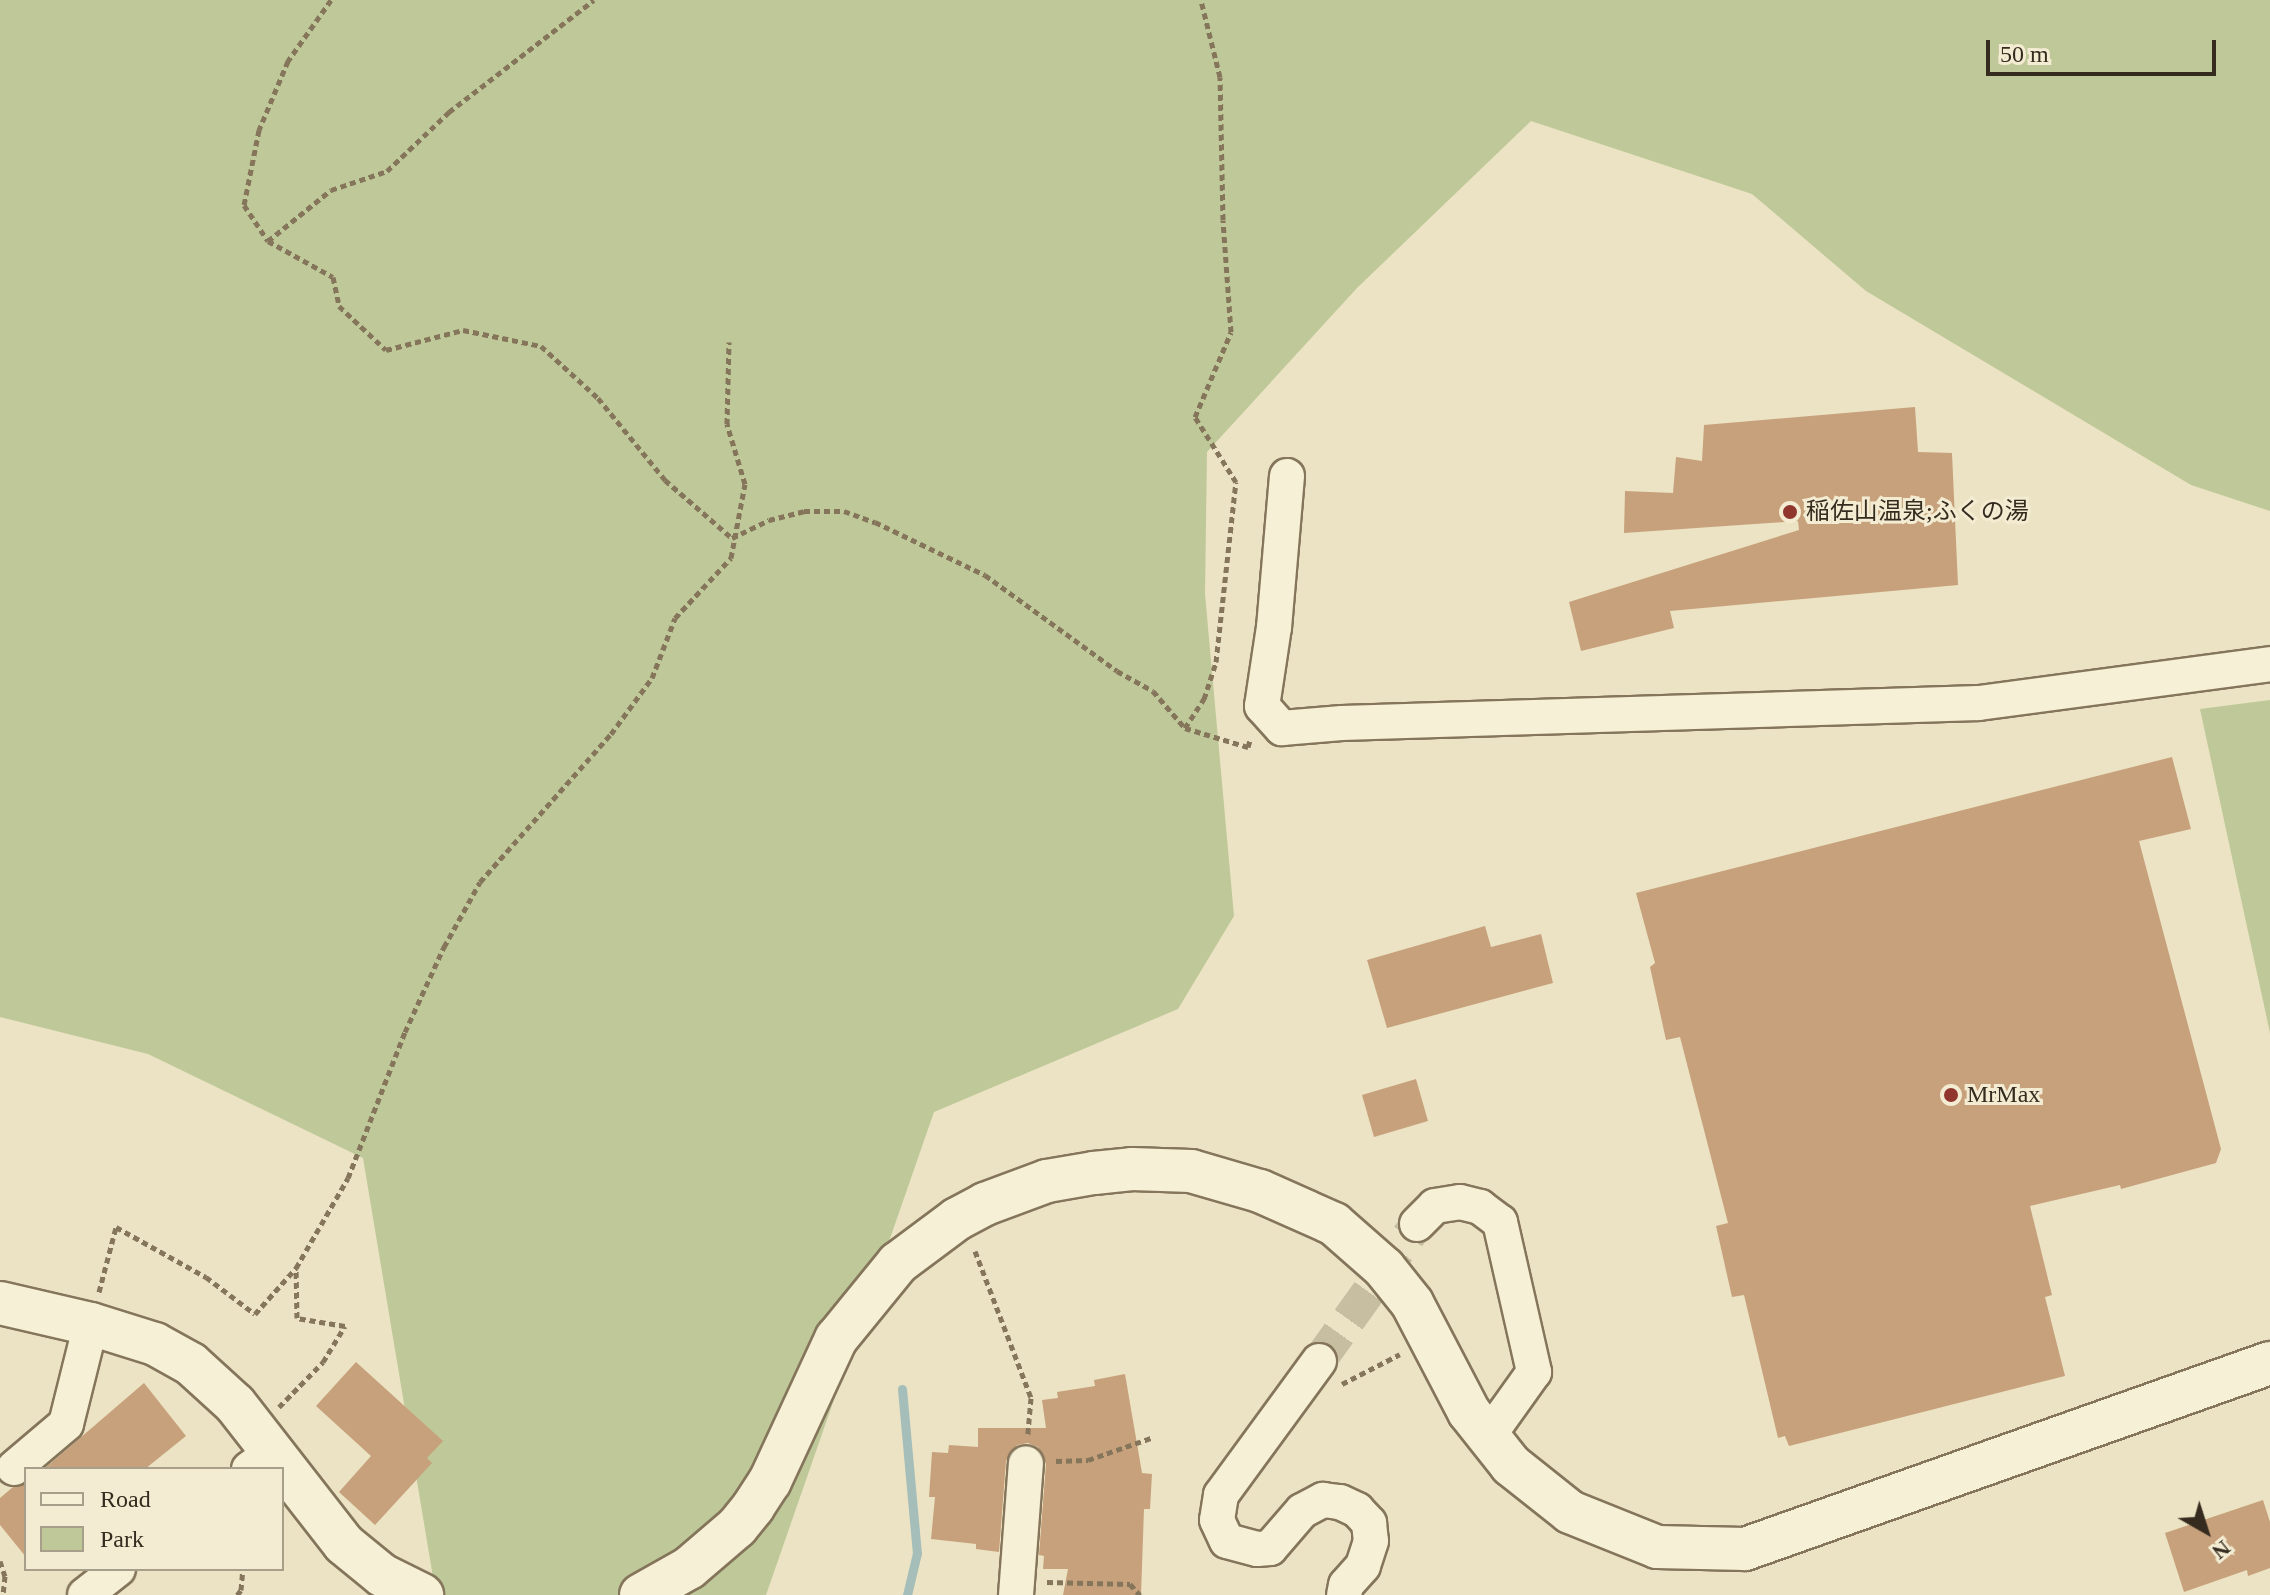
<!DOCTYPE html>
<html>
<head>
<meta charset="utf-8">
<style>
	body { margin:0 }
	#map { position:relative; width:2270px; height:1595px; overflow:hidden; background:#ebe3c3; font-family:"Times New Roman","Noto Sans JP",serif }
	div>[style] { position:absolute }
	.green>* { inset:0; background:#bfc898 }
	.stream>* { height:9px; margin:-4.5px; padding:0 4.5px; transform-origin:4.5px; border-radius:4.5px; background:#a5beb9 }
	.building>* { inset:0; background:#c7a17b }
	.minor-tunnel>* { height:34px; margin-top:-17px; transform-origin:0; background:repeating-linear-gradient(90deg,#c7bea2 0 34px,transparent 0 51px) }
	.path>* { height:5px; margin-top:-2.5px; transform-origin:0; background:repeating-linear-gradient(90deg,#84755b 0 6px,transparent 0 10px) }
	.roads { filter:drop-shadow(2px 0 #84755b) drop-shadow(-2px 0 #84755b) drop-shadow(0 2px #84755b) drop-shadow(0 -2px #84755b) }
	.minor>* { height:34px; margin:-17px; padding:0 17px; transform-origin:17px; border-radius:17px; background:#f6f0d6 }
	.tertiary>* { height:42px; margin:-21px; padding:0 21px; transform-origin:21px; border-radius:21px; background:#f6f0d6 }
	.dots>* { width:22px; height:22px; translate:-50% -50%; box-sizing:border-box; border:4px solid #f3ecd2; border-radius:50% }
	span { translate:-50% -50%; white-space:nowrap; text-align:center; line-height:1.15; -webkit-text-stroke:6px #f3ecd2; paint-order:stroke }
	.poi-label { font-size:24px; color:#352b1e }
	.left { translate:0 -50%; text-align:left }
	.legend { position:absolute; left:24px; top:1467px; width:260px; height:104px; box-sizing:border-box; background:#f3ecd2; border:2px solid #a79f8a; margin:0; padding:10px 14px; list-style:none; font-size:24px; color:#352b1e }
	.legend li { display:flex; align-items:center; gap:16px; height:40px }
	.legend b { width:40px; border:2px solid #a79f8a }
	.north { position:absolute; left:2166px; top:1491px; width:80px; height:80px; -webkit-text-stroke:6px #f3ecd2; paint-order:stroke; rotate:141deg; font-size:22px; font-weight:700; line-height:32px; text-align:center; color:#352b1e }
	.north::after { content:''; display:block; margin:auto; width:28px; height:36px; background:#352b1e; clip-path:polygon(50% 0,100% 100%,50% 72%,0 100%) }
	.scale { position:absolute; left:1986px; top:40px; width:230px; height:36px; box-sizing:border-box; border:4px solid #352b1e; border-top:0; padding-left:10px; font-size:24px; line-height:28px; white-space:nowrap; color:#352b1e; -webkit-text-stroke:6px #f3ecd2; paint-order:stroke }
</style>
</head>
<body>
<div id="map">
	<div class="green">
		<div style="clip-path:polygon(0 0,2270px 0,2270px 511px,2191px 485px,1866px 291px,1752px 194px,1531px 121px,1357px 288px,1207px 452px,1205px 594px,1234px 916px,1178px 1009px,934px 1112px,766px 1595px,436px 1595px,363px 1158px,148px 1054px,0 1017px)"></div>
		<div style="clip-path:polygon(2270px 700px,2270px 1033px,2200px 709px)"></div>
	</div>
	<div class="stream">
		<div style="left:902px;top:1389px;width:165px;rotate:84.8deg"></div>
		<div style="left:917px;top:1553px;width:43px;rotate:103.4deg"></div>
	</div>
	<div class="building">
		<div style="clip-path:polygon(1915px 407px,1918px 452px,1952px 453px,1958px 585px,1670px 611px,1674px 628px,1581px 651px,1569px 602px,1799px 530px,1798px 521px,1624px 533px,1625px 491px,1673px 493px,1676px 457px,1702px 461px,1704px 425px)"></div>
		<div style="clip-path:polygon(2172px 757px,2191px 829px,2139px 841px,2221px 1149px,2216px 1163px,2121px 1189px,2120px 1185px,2030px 1206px,2052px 1295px,2045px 1297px,2065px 1376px,1789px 1446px,1785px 1436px,1778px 1438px,1744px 1295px,1732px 1297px,1716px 1226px,1728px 1223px,1680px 1037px,1666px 1040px,1650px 967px,1655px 963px,1636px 893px)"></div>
		<div style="clip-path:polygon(1485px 926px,1491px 947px,1541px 934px,1553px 983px,1387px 1028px,1367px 960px)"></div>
		<div style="clip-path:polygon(1416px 1079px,1428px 1121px,1374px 1137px,1362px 1095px)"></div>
		<div style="clip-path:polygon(356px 1362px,443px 1441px,427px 1458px,432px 1463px,375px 1525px,339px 1492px,371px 1456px,316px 1406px)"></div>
		<div style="clip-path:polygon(1125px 1374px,1142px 1473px,1152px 1474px,1150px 1509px,1144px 1509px,1141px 1595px,1063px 1595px,1068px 1569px,1043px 1569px,1044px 1556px,1039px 1555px,1046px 1464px,1038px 1447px,1028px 1443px,1017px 1445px,1006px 1461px,999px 1552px,976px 1549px,976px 1544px,931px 1539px,935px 1497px,929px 1497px,932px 1452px,948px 1453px,949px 1445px,978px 1447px,978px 1428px,1046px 1428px,1042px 1400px,1058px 1398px,1057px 1392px,1095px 1386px,1094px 1380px)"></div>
		<div style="clip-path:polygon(144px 1383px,186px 1436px,145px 1469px,44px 1469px)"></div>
		<div style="clip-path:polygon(26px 1484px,26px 1557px,0 1525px,0 1498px,13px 1487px)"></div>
		<div style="clip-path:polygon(2263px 1500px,2270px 1522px,2270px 1568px,2248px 1576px,2247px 1570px,2184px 1592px,2165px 1533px)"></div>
	</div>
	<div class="minor-tunnel">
		<div style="left:1319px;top:1361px;width:168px;rotate:-54.4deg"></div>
	</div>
	<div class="path">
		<div style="left:331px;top:0;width:75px;rotate:125.2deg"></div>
		<div style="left:288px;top:61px;width:75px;rotate:112.8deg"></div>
		<div style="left:259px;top:130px;width:76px;rotate:101.3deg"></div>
		<div style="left:244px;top:205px;width:43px;rotate:56.3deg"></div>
		<div style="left:268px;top:241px;width:74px;rotate:29deg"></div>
		<div style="left:333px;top:277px;width:30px;rotate:78deg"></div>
		<div style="left:339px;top:306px;width:64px;rotate:43.1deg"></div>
		<div style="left:386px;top:350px;width:80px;rotate:-14.6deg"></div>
		<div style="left:463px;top:330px;width:80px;rotate:11.6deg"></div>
		<div style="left:541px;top:346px;width:77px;rotate:42.4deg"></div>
		<div style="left:598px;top:398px;width:106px;rotate:50.7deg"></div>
		<div style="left:665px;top:480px;width:89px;rotate:40.9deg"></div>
		<div style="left:732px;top:538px;width:41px;rotate:-25.9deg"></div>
		<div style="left:769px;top:520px;width:36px;rotate:-14deg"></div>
		<div style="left:804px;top:511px;width:40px"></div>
		<div style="left:844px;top:511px;width:33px;rotate:20deg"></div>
		<div style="left:875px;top:522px;width:122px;rotate:25.7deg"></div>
		<div style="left:985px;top:575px;width:163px;rotate:36deg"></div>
		<div style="left:1117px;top:671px;width:41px;rotate:29.1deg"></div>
		<div style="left:1153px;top:691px;width:49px;rotate:49.1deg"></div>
		<div style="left:1185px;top:728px;width:66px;rotate:16.8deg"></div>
		<div style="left:1248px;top:747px;width:7px;rotate:-74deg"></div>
		<div style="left:268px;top:241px;width:81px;rotate:-39deg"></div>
		<div style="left:331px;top:190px;width:59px;rotate:-18.7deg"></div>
		<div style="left:387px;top:171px;width:86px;rotate:-43.6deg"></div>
		<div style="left:449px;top:112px;width:183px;rotate:-37.7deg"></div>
		<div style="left:1185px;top:728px;width:35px;rotate:-57deg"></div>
		<div style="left:1204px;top:699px;width:39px;rotate:-72deg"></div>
		<div style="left:1216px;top:662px;width:181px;rotate:-83.7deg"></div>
		<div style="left:1236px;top:482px;width:77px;rotate:-122.2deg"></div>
		<div style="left:1195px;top:417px;width:92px;rotate:-67deg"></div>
		<div style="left:1231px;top:332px;width:112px;rotate:-94.1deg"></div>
		<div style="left:1223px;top:220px;width:143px;rotate:-91.2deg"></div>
		<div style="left:1220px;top:77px;width:79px;rotate:-103.9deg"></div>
		<div style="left:975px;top:1251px;width:157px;rotate:69.1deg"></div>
		<div style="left:1031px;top:1398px;width:37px;rotate:95deg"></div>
		<div style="left:99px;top:1292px;width:67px;rotate:-75.3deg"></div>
		<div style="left:116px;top:1227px;width:103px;rotate:29.1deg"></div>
		<div style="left:206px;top:1277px;width:61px;rotate:37.1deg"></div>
		<div style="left:255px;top:1314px;width:62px;rotate:-48.3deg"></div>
		<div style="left:296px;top:1268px;width:104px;rotate:-60deg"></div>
		<div style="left:348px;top:1178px;width:157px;rotate:-68.7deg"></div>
		<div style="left:405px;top:1032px;width:94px;rotate:-65.4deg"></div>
		<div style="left:444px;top:947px;width:74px;rotate:-61deg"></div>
		<div style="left:480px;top:882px;width:198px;rotate:-48.5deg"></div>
		<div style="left:611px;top:734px;width:69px;rotate:-53.8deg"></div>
		<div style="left:652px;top:678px;width:64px;rotate:-69deg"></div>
		<div style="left:675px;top:618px;width:82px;rotate:-47deg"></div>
		<div style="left:731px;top:558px;width:75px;rotate:-79.3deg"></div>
		<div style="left:745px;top:484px;width:63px;rotate:-106.7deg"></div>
		<div style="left:727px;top:424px;width:82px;rotate:-88.6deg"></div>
		<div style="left:1342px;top:1384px;width:65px;rotate:-27.3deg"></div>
		<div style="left:279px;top:1407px;width:63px;rotate:-45.6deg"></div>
		<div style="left:323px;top:1362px;width:42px;rotate:-58.6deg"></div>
		<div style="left:345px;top:1326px;width:49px;rotate:-170.5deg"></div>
		<div style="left:297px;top:1318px;width:50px;rotate:-91.1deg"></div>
		<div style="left:1056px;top:1461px;width:32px;rotate:-2deg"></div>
		<div style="left:1088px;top:1460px;width:67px;rotate:-19.2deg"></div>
		<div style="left:0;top:1561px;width:16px;rotate:72deg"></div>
		<div style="left:5px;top:1576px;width:19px;rotate:96deg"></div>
		<div style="left:1047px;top:1582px;width:83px;rotate:1.4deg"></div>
		<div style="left:1130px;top:1584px;width:15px;rotate:48deg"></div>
		<div style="left:237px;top:1595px;width:6px;rotate:-51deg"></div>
		<div style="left:241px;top:1590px;width:21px;rotate:-85deg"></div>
	</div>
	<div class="roads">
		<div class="minor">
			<div style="left:1287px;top:476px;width:152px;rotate:94.9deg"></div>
			<div style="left:1274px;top:627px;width:80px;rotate:98.6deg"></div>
			<div style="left:1262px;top:706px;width:30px;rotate:48deg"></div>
			<div style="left:1282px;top:728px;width:60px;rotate:-4.8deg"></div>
			<div style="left:1342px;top:723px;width:637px;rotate:-1.8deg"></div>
			<div style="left:1979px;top:703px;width:294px;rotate:-7.6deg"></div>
			<div style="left:1417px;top:1224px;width:25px;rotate:-45deg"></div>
			<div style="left:1435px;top:1206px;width:25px;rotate:-9deg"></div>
			<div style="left:1460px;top:1202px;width:21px;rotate:14deg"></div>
			<div style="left:1480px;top:1207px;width:25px;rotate:37deg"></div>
			<div style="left:1500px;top:1222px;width:154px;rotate:77.2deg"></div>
			<div style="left:1534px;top:1372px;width:81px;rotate:125.5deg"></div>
			<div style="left:1319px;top:1361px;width:166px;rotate:126.2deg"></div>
			<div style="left:1221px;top:1495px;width:25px;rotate:99deg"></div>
			<div style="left:1217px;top:1520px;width:23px;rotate:65deg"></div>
			<div style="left:1227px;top:1541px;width:31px;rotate:15deg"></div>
			<div style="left:1257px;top:1549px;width:13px;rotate:-4deg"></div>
			<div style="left:1270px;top:1548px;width:49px;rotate:-49.1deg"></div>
			<div style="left:1302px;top:1511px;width:24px;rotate:-28deg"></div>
			<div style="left:1323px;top:1500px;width:17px;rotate:7deg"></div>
			<div style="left:1340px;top:1502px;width:19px;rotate:25deg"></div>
			<div style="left:1357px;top:1510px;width:18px;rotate:47deg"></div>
			<div style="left:1369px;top:1523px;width:18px;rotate:84deg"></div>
			<div style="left:1371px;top:1541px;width:26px;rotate:108deg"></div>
			<div style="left:1363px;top:1566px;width:25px;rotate:132deg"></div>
			<div style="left:1346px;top:1585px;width:10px;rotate:101deg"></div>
			<div style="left:14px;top:1468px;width:68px;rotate:-40.2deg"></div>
			<div style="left:66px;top:1424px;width:103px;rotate:-76deg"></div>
			<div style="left:249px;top:1469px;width:29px;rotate:-36deg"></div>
			<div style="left:85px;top:1595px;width:42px;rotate:-38.2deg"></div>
			<div style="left:1016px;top:1595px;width:132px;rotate:-85.7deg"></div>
		</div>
		<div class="tertiary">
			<div style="left:0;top:1303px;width:93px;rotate:13deg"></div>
			<div style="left:91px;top:1324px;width:67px;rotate:17.4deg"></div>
			<div style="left:155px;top:1344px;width:41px;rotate:29.1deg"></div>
			<div style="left:191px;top:1364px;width:59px;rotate:42.3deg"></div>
			<div style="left:235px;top:1404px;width:177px;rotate:52.1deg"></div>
			<div style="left:344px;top:1544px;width:49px;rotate:39.2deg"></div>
			<div style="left:382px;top:1575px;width:45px;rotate:26.6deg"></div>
			<div style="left:641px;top:1595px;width:55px;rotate:-29.4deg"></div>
			<div style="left:689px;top:1568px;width:63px;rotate:-40.5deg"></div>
			<div style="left:737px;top:1527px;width:26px;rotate:-51deg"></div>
			<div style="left:753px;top:1507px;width:31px;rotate:-57deg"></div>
			<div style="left:770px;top:1481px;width:157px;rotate:-65.1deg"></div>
			<div style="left:836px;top:1339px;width:98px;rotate:-50.8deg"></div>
			<div style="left:898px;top:1263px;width:74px;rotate:-36.7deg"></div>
			<div style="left:957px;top:1219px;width:32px;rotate:-28deg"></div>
			<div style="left:985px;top:1204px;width:66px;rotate:-20.4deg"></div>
			<div style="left:1047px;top:1181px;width:48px;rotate:-9.7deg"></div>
			<div style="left:1094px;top:1173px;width:38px;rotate:-6deg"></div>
			<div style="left:1132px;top:1169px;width:59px;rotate:1.9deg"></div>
			<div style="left:1191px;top:1171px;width:72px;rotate:16.2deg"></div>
			<div style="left:1260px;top:1191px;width:81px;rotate:24deg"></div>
			<div style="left:1334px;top:1224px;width:67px;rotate:41.3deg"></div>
			<div style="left:1384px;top:1268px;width:45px;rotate:51.3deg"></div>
			<div style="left:1412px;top:1303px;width:123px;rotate:62.4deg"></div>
			<div style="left:1469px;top:1412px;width:68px;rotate:51.6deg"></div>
			<div style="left:1511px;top:1465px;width:75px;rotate:38.5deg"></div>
			<div style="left:1570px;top:1512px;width:94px;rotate:21.9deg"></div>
			<div style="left:1657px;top:1547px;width:88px;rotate:1.3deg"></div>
			<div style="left:1745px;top:1549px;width:557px;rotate:-19.51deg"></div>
		</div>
	</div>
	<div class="dots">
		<div style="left:1790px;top:512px;background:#90362f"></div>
		<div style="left:1951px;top:1095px;background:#90362f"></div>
	</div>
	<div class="poi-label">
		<span class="left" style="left:1806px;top:512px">稲佐山温泉;ふくの湯</span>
		<span class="left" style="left:1967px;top:1095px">MrMax</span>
	</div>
	<ul class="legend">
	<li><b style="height:10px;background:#f6f0d6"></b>Road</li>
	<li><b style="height:22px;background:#bfc898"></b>Park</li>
	</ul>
	<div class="north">N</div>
	<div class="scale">50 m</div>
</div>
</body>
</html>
